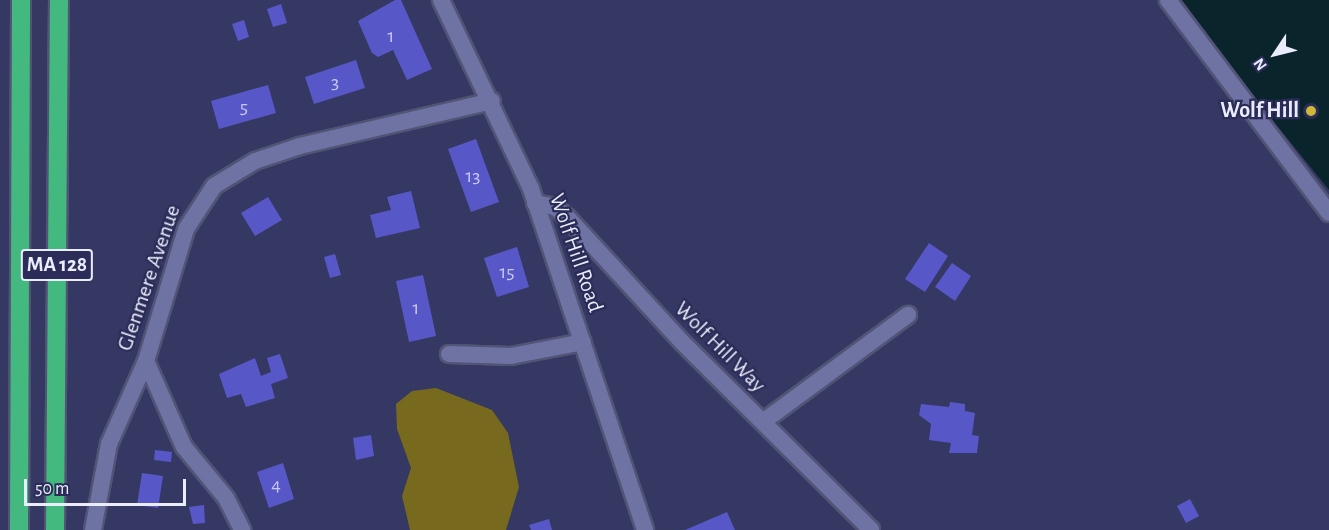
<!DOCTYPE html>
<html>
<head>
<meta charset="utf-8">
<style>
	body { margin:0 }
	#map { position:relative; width:1329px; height:530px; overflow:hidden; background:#353863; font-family:"Alegreya Sans",sans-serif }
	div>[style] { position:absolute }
	.green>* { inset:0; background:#77691d }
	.water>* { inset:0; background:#0a242b }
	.building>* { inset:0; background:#5857c8 }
	.roads { filter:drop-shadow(2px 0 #525476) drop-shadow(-2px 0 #525476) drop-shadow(0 2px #525476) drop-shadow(0 -2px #525476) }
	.minor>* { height:16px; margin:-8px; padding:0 8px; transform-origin:8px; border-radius:8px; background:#6e73a3 }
	.motorway>* { height:18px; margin:-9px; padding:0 9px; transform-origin:9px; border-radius:9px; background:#43b980 }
	.dots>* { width:16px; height:16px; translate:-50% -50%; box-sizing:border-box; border:3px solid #2b2d58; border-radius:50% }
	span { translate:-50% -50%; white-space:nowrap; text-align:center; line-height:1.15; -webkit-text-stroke:4.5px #2b2d58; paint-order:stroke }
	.number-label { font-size:20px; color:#c6c8f0 }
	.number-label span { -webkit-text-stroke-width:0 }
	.shield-label span { padding:2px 4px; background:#2b2d58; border:2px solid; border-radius:4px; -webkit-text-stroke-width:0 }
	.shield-label { font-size:21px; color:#eaedfd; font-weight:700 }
	.poi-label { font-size:22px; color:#eaedfd; font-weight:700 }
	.right { translate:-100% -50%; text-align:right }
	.street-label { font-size:22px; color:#eaedfd }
	.north { position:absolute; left:1245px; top:24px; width:60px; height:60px; -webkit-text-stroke:4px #2b2d58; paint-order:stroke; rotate:235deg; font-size:16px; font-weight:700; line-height:24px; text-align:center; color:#eaedfd }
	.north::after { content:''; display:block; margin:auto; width:21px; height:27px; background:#eaedfd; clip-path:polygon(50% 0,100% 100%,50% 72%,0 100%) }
	.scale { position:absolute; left:24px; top:479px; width:162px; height:27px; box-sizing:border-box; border:3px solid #eaedfd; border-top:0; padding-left:8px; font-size:18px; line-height:21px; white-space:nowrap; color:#eaedfd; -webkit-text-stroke:4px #2b2d58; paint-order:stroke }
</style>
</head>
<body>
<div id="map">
	<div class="green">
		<div style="clip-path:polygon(436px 388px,492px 410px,508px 433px,519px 487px,506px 530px,410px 530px,402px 496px,411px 468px,397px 429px,396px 404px,412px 391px)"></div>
	</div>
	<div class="water">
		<div style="clip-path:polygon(1182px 0,1329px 0,1329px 190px,1266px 112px)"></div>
	</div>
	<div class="building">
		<div style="clip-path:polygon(395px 0,401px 0,432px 69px,407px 80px,393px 50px,378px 57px,372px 53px,358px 21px)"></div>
		<div style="clip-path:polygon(281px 4px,287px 23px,273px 27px,267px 9px)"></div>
		<div style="clip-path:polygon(244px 20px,249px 37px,238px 41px,232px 24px)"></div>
		<div style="clip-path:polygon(356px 60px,365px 88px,314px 104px,305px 77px)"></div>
		<div style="clip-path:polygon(268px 85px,276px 113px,219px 129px,211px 101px)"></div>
		<div style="clip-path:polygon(476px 139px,499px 202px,471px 212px,448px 149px)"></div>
		<div style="clip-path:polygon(411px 191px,420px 228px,376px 238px,370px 215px,391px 210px,387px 197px)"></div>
		<div style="clip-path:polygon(268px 197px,282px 220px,255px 236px,241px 213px)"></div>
		<div style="clip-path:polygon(929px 243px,948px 256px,925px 292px,905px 279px)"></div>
		<div style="clip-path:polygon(517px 247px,529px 287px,497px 297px,484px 258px)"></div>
		<div style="clip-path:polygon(335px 254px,341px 275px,330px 278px,324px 257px)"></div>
		<div style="clip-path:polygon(952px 263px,971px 276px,955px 301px,935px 287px)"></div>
		<div style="clip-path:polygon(423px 275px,436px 336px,409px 342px,396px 281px)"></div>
		<div style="clip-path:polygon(280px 354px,288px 378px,271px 384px,275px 398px,246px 407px,241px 394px,227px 398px,219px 374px,255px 358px,261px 376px,271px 372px,267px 358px)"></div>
		<div style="clip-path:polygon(950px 402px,965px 404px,965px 411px,975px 413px,972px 435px,979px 436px,977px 453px,949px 453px,951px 443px,929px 440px,931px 424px,919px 415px,921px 404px,949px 407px)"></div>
		<div style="clip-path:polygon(371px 435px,374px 456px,356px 460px,353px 438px)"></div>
		<div style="clip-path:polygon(155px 450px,172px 452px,171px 462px,154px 460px)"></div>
		<div style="clip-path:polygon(283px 463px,294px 499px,269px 508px,257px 472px)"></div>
		<div style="clip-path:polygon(142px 473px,163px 476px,158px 508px,137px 505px)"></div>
		<div style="clip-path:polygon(1190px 499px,1199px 516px,1186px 523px,1177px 506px)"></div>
		<div style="clip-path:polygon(204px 505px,205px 523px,193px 524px,189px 507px)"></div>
		<div style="clip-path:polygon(727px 512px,735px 530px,685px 530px)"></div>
		<div style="clip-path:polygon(549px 519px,552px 530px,531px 530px,529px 525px)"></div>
	</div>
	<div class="roads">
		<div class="minor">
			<div style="left:441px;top:0;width:209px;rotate:64.5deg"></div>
			<div style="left:531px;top:189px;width:360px;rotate:71.5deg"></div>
			<div style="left:1168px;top:0;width:267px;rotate:52.9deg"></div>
			<div style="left:535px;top:203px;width:20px;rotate:11deg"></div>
			<div style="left:555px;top:207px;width:16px;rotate:40deg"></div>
			<div style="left:567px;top:217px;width:171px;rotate:47.4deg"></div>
			<div style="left:683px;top:343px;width:265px;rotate:44.8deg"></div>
			<div style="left:449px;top:354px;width:62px;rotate:1.8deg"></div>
			<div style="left:511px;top:356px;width:73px;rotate:-11deg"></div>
			<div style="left:146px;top:361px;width:94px;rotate:66.2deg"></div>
			<div style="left:184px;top:447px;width:66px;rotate:50.5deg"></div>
			<div style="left:226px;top:498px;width:36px;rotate:63deg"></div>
			<div style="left:764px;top:421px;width:179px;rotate:-36.4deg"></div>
			<div style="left:93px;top:530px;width:87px;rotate:-79.5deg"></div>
			<div style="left:109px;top:444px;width:91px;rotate:-66deg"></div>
			<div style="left:146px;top:361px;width:138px;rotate:-73.1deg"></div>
			<div style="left:186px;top:229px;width:51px;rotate:-56.9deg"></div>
			<div style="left:214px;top:186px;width:48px;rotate:-31.4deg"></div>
			<div style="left:255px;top:161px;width:47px;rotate:-18.4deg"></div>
			<div style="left:300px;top:146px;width:197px;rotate:-13.2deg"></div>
		</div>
		<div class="motorway">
			<div style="left:19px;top:530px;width:530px;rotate:-89.78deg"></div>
			<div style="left:55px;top:530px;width:530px;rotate:-89.57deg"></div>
		</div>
	</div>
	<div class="dots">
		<div style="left:1311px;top:111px;background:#cfb837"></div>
	</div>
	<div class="number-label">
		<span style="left:391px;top:36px">1</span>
		<span style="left:335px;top:82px">3</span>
		<span style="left:244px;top:107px">5</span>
		<span style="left:473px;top:176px">13</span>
		<span style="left:507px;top:272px">15</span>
		<span style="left:416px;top:308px">1</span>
		<span style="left:276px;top:485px">4</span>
	</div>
	<div class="shield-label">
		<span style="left:57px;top:265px">MA 128</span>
	</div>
	<div class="poi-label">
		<span class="right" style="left:1299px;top:111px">Wolf Hill</span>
	</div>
	<div class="street-label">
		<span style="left:576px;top:253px;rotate:71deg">Wolf Hill Road</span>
		<span style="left:149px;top:278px;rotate:-71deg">Glenmere Avenue</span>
		<span style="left:720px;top:347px;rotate:45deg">Wolf Hill Way</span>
	</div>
	<div class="north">N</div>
	<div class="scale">50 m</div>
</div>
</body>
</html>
